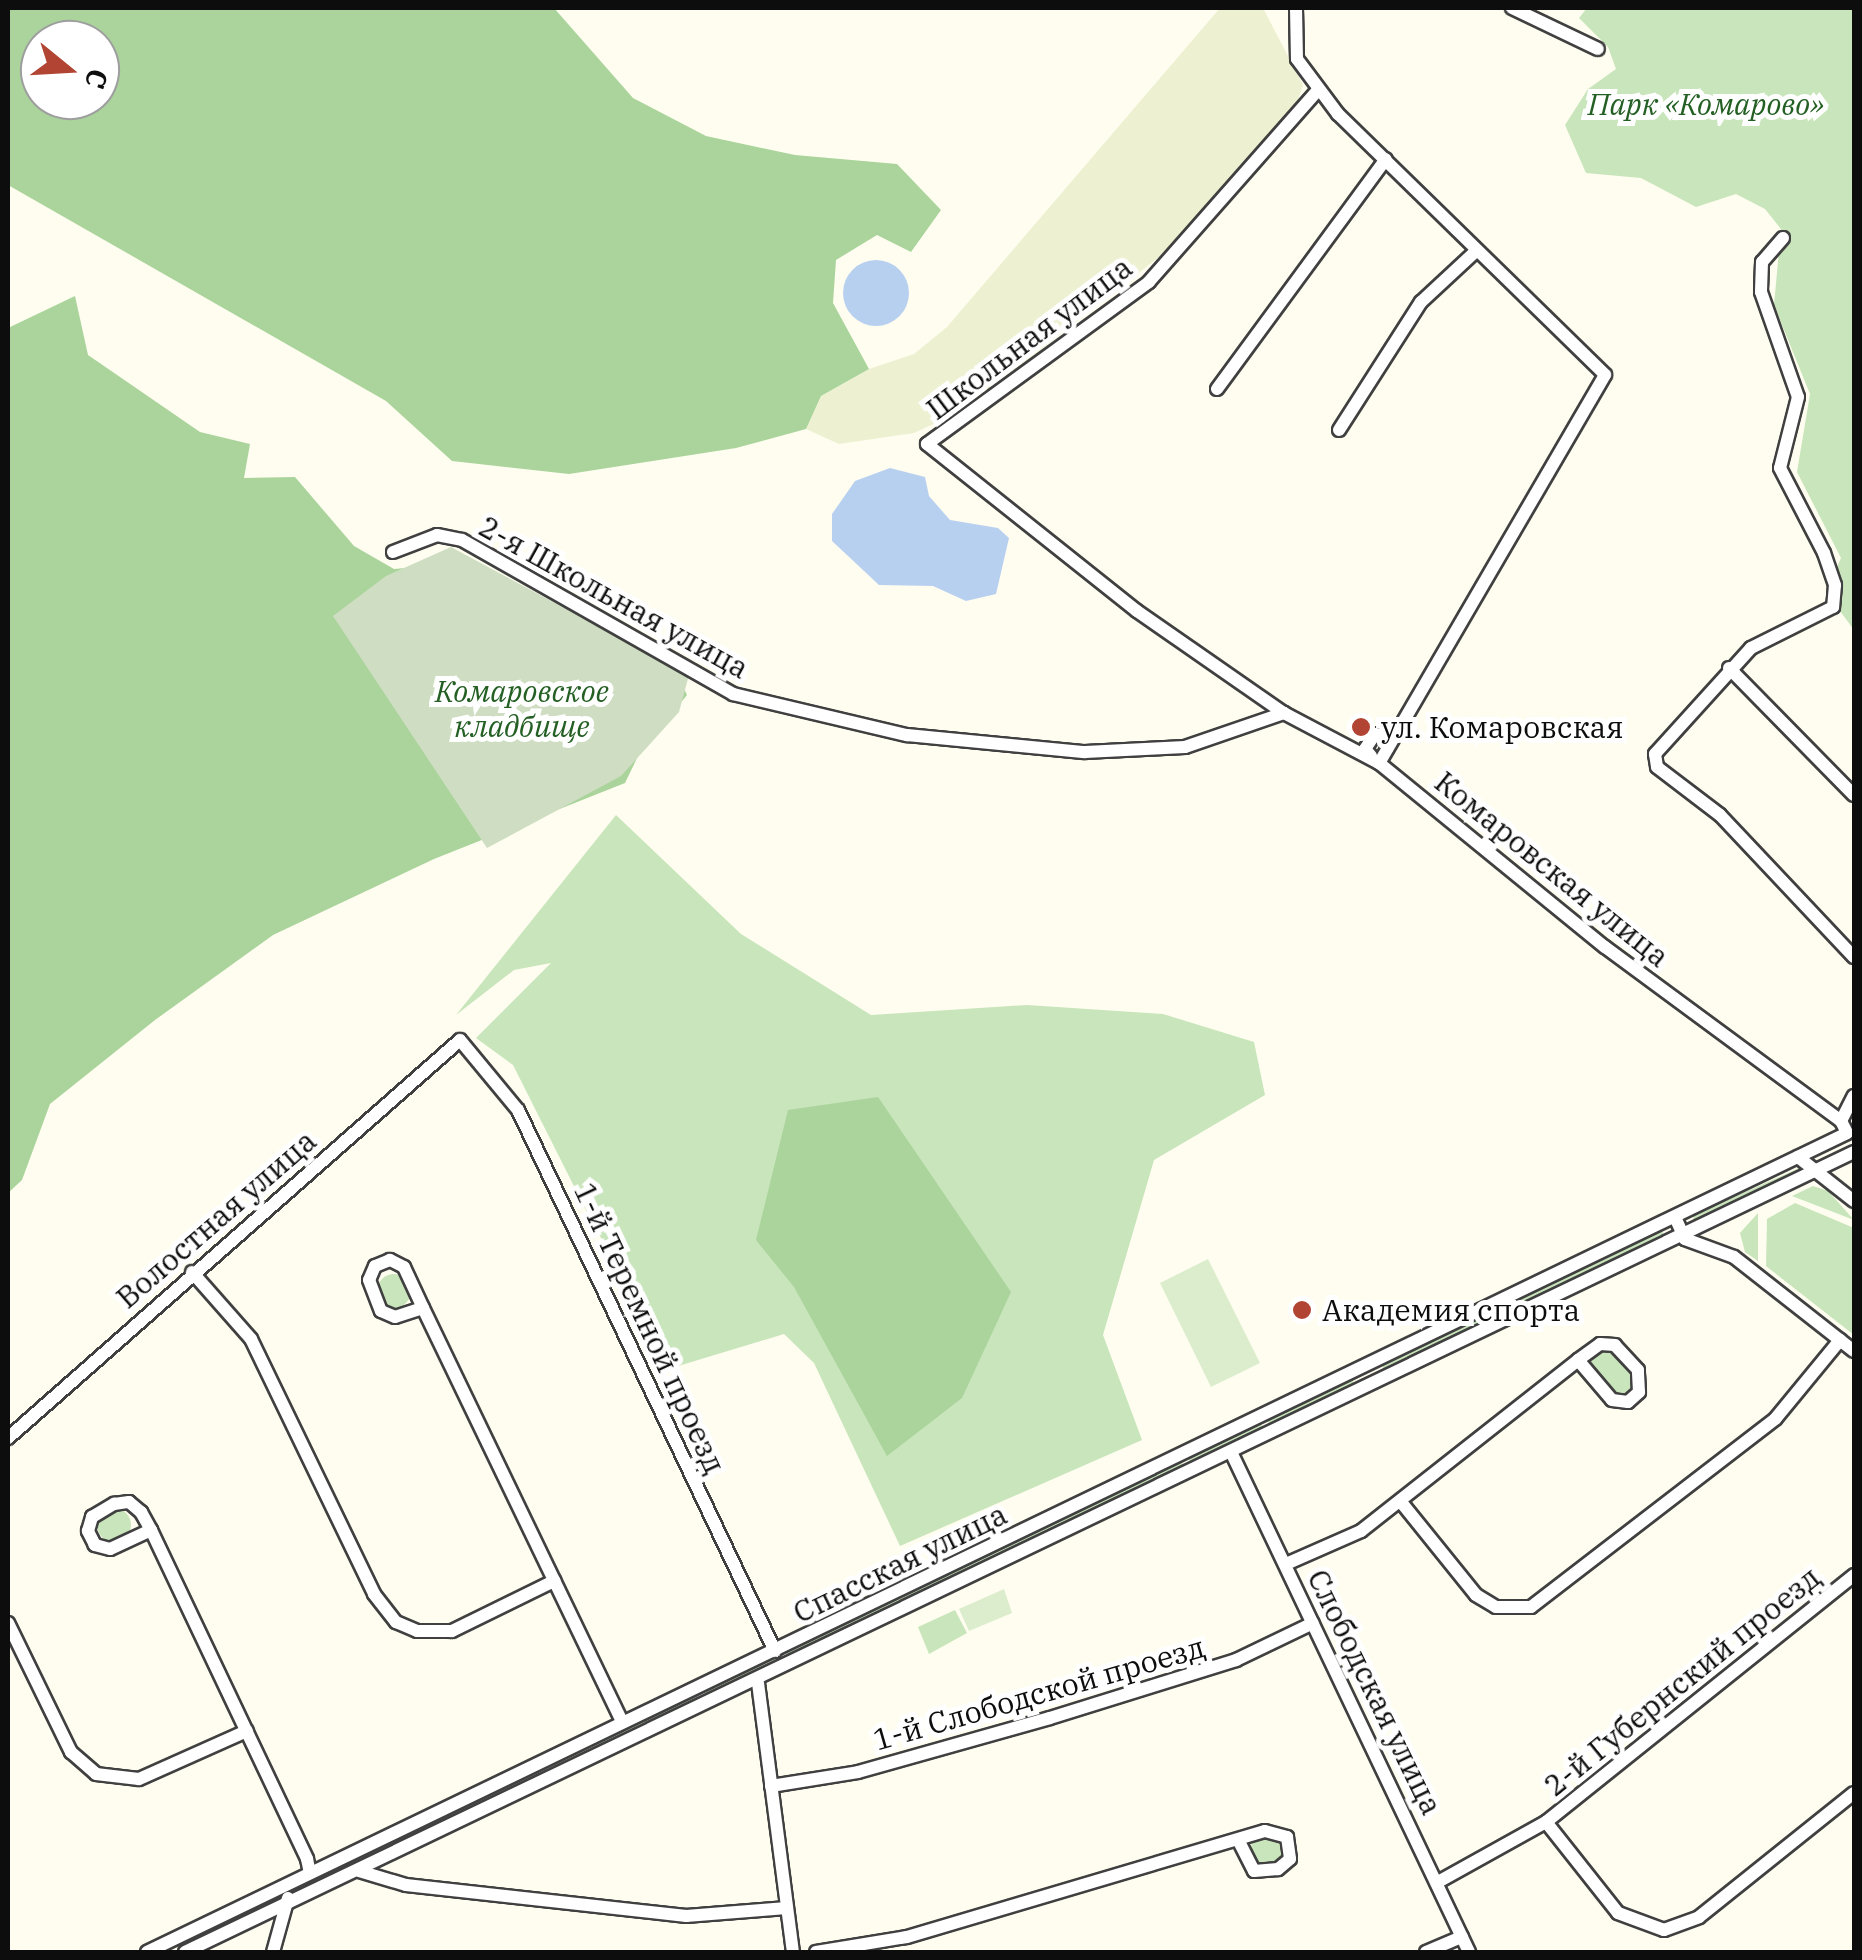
<!DOCTYPE html>
<html>
<head>
<meta charset="utf-8">
<style>
	body { margin:0 }
	#map { position:relative; width:1862px; height:1960px; overflow:hidden; background:#fefdef; font-family:"IBM Plex Serif",serif }
	div>[style] { position:absolute }
	.farmland>* { inset:0; background:#eef1d1 }
	.green>* { inset:0; background:#c9e5bb }
	.round { border-radius:50% }
	.forest>* { inset:0; background:#aad49c }
	.cemetery>* { inset:0; background:#cfdec2 }
	.pitch>* { inset:0; background:#dbedcc }
	.water>* { inset:0; background:#b8d0f0 }
	.roads { filter:drop-shadow(2px 0 #404040) drop-shadow(-2px 0 #404040) drop-shadow(0 2px #404040) drop-shadow(0 -2px #404040) }
	.minor>* { height:12px; margin:-6px; padding:0 6px; transform-origin:6px; border-radius:6px; background:#fff }
	.dots>* { width:28px; height:28px; translate:-50% -50%; box-sizing:border-box; border:5px solid #fff; border-radius:50% }
	span { translate:-50% -50%; white-space:nowrap; text-align:center; line-height:1.15; -webkit-text-stroke:10px #fff; paint-order:stroke }
	.park-label { font-size:30px; color:#245f23; font-style:italic }
	.street-label { font-size:30px; color:#0d0d0d }
	.poi-label { font-size:30px; color:#0d0d0d }
	.left { translate:0 -50%; text-align:left }
	.frame { position:absolute; inset:0; border:10px solid #0d0d0d; pointer-events:none }
	.north { position:absolute; left:20px; top:20px; width:100px; height:100px; box-sizing:border-box; background:#fff; border:2px solid #9e9e9e; border-radius:50%; rotate:108deg; font-size:28px; font-weight:700; line-height:40px; text-align:center; color:#0d0d0d }
	.north::after { content:''; display:block; margin:auto; width:35px; height:45px; background:#b14432; clip-path:polygon(50% 0,100% 100%,50% 72%,0 100%) }
</style>
</head>
<body>
<div id="map">
	<div class="farmland">
		<div style="clip-path:polygon(1220px 8px,1263px 8px,1303px 85px,1297px 103px,1263px 145px,1159px 257px,964px 410px,914px 433px,839px 444px,806px 429px,821px 396px,869px 369px,914px 354px,947px 327px)"></div>
	</div>
	<div class="green">
		<div style="clip-path:polygon(1587px 8px,1854px 8px,1854px 630px,1826px 592px,1841px 558px,1797px 472px,1810px 394px,1774px 305px,1781px 229px,1765px 209px,1736px 194px,1696px 207px,1641px 178px,1586px 173px,1565px 125px,1588px 89px,1616px 69px,1608px 47px,1579px 18px)"></div>
		<div style="clip-path:polygon(616px 815px,741px 934px,871px 1015px,1027px 1005px,1163px 1014px,1254px 1042px,1265px 1095px,1154px 1160px,1103px 1335px,1142px 1440px,900px 1546px,814px 1363px,784px 1334px,675px 1367px,592px 1222px,513px 1065px,476px 1038px,551px 963px,514px 970px,456px 1015px)"></div>
		<div style="clip-path:polygon(1799px 1168px,1798px 1173px,1693px 1220px,1694px 1215px)"></div>
		<div style="clip-path:polygon(1813px 1186px,1828px 1191px,1854px 1220px,1792px 1196px)"></div>
		<div style="clip-path:polygon(1795px 1203px,1854px 1228px,1854px 1335px,1766px 1266px,1767px 1219px)"></div>
		<div style="clip-path:polygon(1758px 1213px,1758px 1261px,1745px 1252px,1740px 1233px)"></div>
		<div style="clip-path:polygon(1662px 1231px,1665px 1237px,1383px 1370px,1383px 1364px)"></div>
		<div class="round" style="left:377px;top:1274px;width:34px;height:34px"></div>
		<div style="clip-path:polygon(1610px 1349px,1637px 1382px,1631px 1396px,1616px 1394px,1590px 1366px,1592px 1352px)"></div>
		<div style="clip-path:polygon(1352px 1379px,1355px 1385px,1270px 1426px,1267px 1419px)"></div>
		<div style="clip-path:polygon(1260px 1422px,1263px 1429px,1191px 1464px,1188px 1457px)"></div>
		<div style="clip-path:polygon(1181px 1460px,1184px 1467px,788px 1657px,785px 1650px)"></div>
		<div class="round" style="left:97px;top:1508px;width:34px;height:34px"></div>
		<div style="clip-path:polygon(955px 1610px,967px 1633px,929px 1654px,918px 1627px)"></div>
		<div style="clip-path:polygon(778px 1654px,781px 1660px,707px 1695px,704px 1688px)"></div>
		<div style="clip-path:polygon(696px 1693px,699px 1699px,334px 1877px,331px 1870px)"></div>
		<div class="round" style="left:1251px;top:1833px;width:32px;height:32px"></div>
	</div>
	<div class="forest">
		<div style="clip-path:polygon(evenodd,8px 8px,554px 8px,633px 98px,706px 136px,795px 155px,897px 164px,941px 210px,911px 252px,877px 235px,836px 260px,833px 303px,869px 369px,821px 396px,806px 429px,736px 448px,569px 474px,452px 461px,386px 401px,8px 185px,8px 8px,40px 40px,100px 40px,100px 100px,40px 100px,40px 40px)"></div>
		<div style="clip-path:polygon(75px 296px,88px 355px,200px 432px,250px 444px,244px 478px,295px 477px,354px 546px,394px 569px,442px 565px,681px 682px,687px 695px,639px 754px,625px 783px,434px 859px,273px 935px,155px 1020px,50px 1104px,22px 1180px,8px 1193px,8px 328px)"></div>
		<div style="clip-path:polygon(878px 1097px,1011px 1292px,962px 1398px,887px 1456px,794px 1287px,756px 1240px,788px 1110px)"></div>
	</div>
	<div class="cemetery">
		<div style="clip-path:polygon(451px 547px,689px 675px,679px 712px,621px 776px,487px 848px,333px 616px,386px 576px)"></div>
	</div>
	<div class="pitch">
		<div style="clip-path:polygon(1208px 1259px,1260px 1363px,1211px 1387px,1160px 1283px)"></div>
		<div style="clip-path:polygon(1004px 1589px,1012px 1613px,969px 1631px,959px 1609px)"></div>
	</div>
	<div class="water">
		<div class="round" style="left:843px;top:260px;width:66px;height:66px"></div>
		<div style="clip-path:polygon(890px 468px,925px 477px,929px 496px,950px 520px,998px 528px,1009px 538px,996px 594px,966px 601px,933px 586px,879px 585px,832px 541px,832px 514px,855px 481px)"></div>
	</div>
	<div class="roads">
		<div class="minor">
			<div style="left:1296px;top:8px;width:51px;rotate:88.9deg"></div>
			<div style="left:1297px;top:59px;width:69px;rotate:53.3deg"></div>
			<div style="left:1338px;top:114px;width:373px;rotate:44.3deg"></div>
			<div style="left:1605px;top:375px;width:449px;rotate:120.2deg"></div>
			<div style="left:1512px;top:8px;width:95px;rotate:25.5deg"></div>
			<div style="left:1318px;top:90px;width:256px;rotate:131.4deg"></div>
			<div style="left:1149px;top:282px;width:275px;rotate:143.9deg"></div>
			<div style="left:927px;top:444px;width:268px;rotate:38.5deg"></div>
			<div style="left:1137px;top:611px;width:179px;rotate:34.8deg"></div>
			<div style="left:1284px;top:713px;width:107px;rotate:27.8deg"></div>
			<div style="left:1379px;top:763px;width:291px;rotate:39.2deg"></div>
			<div style="left:1605px;top:947px;width:293px;rotate:36.4deg"></div>
			<div style="left:1841px;top:1121px;width:13px;rotate:63deg"></div>
			<div style="left:1783px;top:238px;width:32px;rotate:131deg"></div>
			<div style="left:1762px;top:262px;width:30px;rotate:92deg"></div>
			<div style="left:1761px;top:292px;width:111px;rotate:70.6deg"></div>
			<div style="left:1798px;top:397px;width:73px;rotate:104.2deg"></div>
			<div style="left:1780px;top:468px;width:96px;rotate:62.6deg"></div>
			<div style="left:1824px;top:553px;width:34px;rotate:71deg"></div>
			<div style="left:1835px;top:585px;width:22px;rotate:95deg"></div>
			<div style="left:1833px;top:607px;width:92px;rotate:153.4deg"></div>
			<div style="left:1751px;top:648px;width:143px;rotate:132.2deg"></div>
			<div style="left:1655px;top:754px;width:13px;rotate:81deg"></div>
			<div style="left:1657px;top:767px;width:79px;rotate:37.3deg"></div>
			<div style="left:1720px;top:815px;width:195px;rotate:46.7deg"></div>
			<div style="left:1217px;top:389px;width:285px;rotate:-53.7deg"></div>
			<div style="left:1339px;top:430px;width:152px;rotate:-57.4deg"></div>
			<div style="left:1421px;top:302px;width:75px;rotate:-42.8deg"></div>
			<div style="left:393px;top:552px;width:47px;rotate:-21.1deg"></div>
			<div style="left:437px;top:535px;width:25px;rotate:11deg"></div>
			<div style="left:462px;top:540px;width:312px;rotate:29.6deg"></div>
			<div style="left:733px;top:694px;width:179px;rotate:13.3deg"></div>
			<div style="left:907px;top:735px;width:179px;rotate:5.5deg"></div>
			<div style="left:1085px;top:752px;width:100px;rotate:-2.9deg"></div>
			<div style="left:1185px;top:747px;width:105px;rotate:-19deg"></div>
			<div style="left:1729px;top:668px;width:178px;rotate:45.5deg"></div>
			<div style="left:1371px;top:756px;width:9px;rotate:-131deg"></div>
			<div style="left:1365px;top:749px;width:18px;rotate:-56deg"></div>
			<div style="left:1375px;top:734px;width:11px;rotate:15deg"></div>
			<div style="left:1386px;top:737px;width:12px;rotate:85deg"></div>
			<div style="left:1841px;top:1121px;width:28px;rotate:-63deg"></div>
			<div style="left:1798px;top:1157px;width:71px;rotate:38.2deg"></div>
			<div style="left:1675px;top:1217px;width:24px;rotate:66deg"></div>
			<div style="left:1685px;top:1239px;width:52px;rotate:20.2deg"></div>
			<div style="left:1734px;top:1257px;width:152px;rotate:38.1deg"></div>
			<div style="left:192px;top:1272px;width:89px;rotate:48.6deg"></div>
			<div style="left:251px;top:1339px;width:283px;rotate:64.2deg"></div>
			<div style="left:374px;top:1594px;width:36px;rotate:52deg"></div>
			<div style="left:396px;top:1622px;width:23px;rotate:23deg"></div>
			<div style="left:417px;top:1631px;width:35px"></div>
			<div style="left:452px;top:1631px;width:114px;rotate:-26.1deg"></div>
			<div style="left:423px;top:1308px;width:45px;rotate:-114.9deg"></div>
			<div style="left:404px;top:1267px;width:16px;rotate:-153deg"></div>
			<div style="left:390px;top:1260px;width:16px;rotate:158deg"></div>
			<div style="left:375px;top:1266px;width:15px;rotate:113deg"></div>
			<div style="left:369px;top:1280px;width:33px;rotate:69deg"></div>
			<div style="left:381px;top:1311px;width:15px;rotate:23deg"></div>
			<div style="left:395px;top:1317px;width:29px;rotate:-18deg"></div>
			<div style="left:423px;top:1308px;width:459px;rotate:64.3deg"></div>
			<div style="left:8px;top:1438px;width:602px;rotate:-41.36deg"></div>
			<div style="left:460px;top:1040px;width:91px;rotate:50.4deg"></div>
			<div style="left:518px;top:1110px;width:599px;rotate:64.59deg"></div>
			<div style="left:1232px;top:1454px;width:552px;rotate:64.55deg"></div>
			<div style="left:1401px;top:1502px;width:119px;rotate:51.1deg"></div>
			<div style="left:1476px;top:1595px;width:23px;rotate:31deg"></div>
			<div style="left:1496px;top:1607px;width:35px"></div>
			<div style="left:1531px;top:1607px;width:309px;rotate:-37.6deg"></div>
			<div style="left:1776px;top:1418px;width:101px;rotate:-50.6deg"></div>
			<div style="left:151px;top:1530px;width:45px;rotate:155.1deg"></div>
			<div style="left:110px;top:1549px;width:16px;rotate:-165deg"></div>
			<div style="left:95px;top:1545px;width:16px;rotate:-117deg"></div>
			<div style="left:88px;top:1531px;width:15px;rotate:-74deg"></div>
			<div style="left:92px;top:1517px;width:26px;rotate:-31deg"></div>
			<div style="left:114px;top:1504px;width:15px;rotate:-8deg"></div>
			<div style="left:129px;top:1502px;width:16px;rotate:40deg"></div>
			<div style="left:141px;top:1512px;width:21px;rotate:61deg"></div>
			<div style="left:151px;top:1530px;width:364px;rotate:64.6deg"></div>
			<div style="left:307px;top:1859px;width:14px;rotate:78deg"></div>
			<div style="left:1286px;top:1564px;width:82px;rotate:-23.7deg"></div>
			<div style="left:1361px;top:1531px;width:276px;rotate:-38.2deg"></div>
			<div style="left:1578px;top:1360px;width:52px;rotate:49.6deg"></div>
			<div style="left:1612px;top:1400px;width:16px;rotate:7deg"></div>
			<div style="left:1628px;top:1402px;width:15px;rotate:-42deg"></div>
			<div style="left:1639px;top:1392px;width:22px;rotate:-93deg"></div>
			<div style="left:1638px;top:1370px;width:34px;rotate:-133deg"></div>
			<div style="left:1615px;top:1345px;width:15px;rotate:-176deg"></div>
			<div style="left:1600px;top:1344px;width:27px;rotate:144deg"></div>
			<div style="left:8px;top:1623px;width:144px;rotate:64deg"></div>
			<div style="left:71px;top:1752px;width:33px;rotate:41deg"></div>
			<div style="left:96px;top:1774px;width:43px;rotate:6.6deg"></div>
			<div style="left:139px;top:1779px;width:118px;rotate:-24deg"></div>
			<div style="left:758px;top:1683px;width:271px;rotate:82.6deg"></div>
			<div style="left:771px;top:1786px;width:88px;rotate:-9.1deg"></div>
			<div style="left:858px;top:1772px;width:199px;rotate:-15.7deg"></div>
			<div style="left:1050px;top:1718px;width:195px;rotate:-17.3deg"></div>
			<div style="left:1236px;top:1660px;width:85px;rotate:-25.7deg"></div>
			<div style="left:1546px;top:1822px;width:116px;rotate:51.6deg"></div>
			<div style="left:1618px;top:1913px;width:49px;rotate:20.3deg"></div>
			<div style="left:1664px;top:1930px;width:37px;rotate:-20deg"></div>
			<div style="left:1699px;top:1917px;width:198px;rotate:-38.7deg"></div>
			<div style="left:359px;top:1871px;width:49px;rotate:16.6deg"></div>
			<div style="left:406px;top:1885px;width:282px;rotate:6.3deg"></div>
			<div style="left:686px;top:1916px;width:101px;rotate:-4.5deg"></div>
			<div style="left:1438px;top:1882px;width:124px;rotate:-29.1deg"></div>
			<div style="left:1546px;top:1822px;width:395px;rotate:-38.7deg"></div>
			<div style="left:147px;top:1952px;width:1887px;rotate:-25.72deg"></div>
			<div style="left:185px;top:1952px;width:1851px;rotate:-25.61deg"></div>
			<div style="left:273px;top:1952px;width:56px;rotate:-74.5deg"></div>
			<div style="left:816px;top:1952px;width:92px;rotate:-9.4deg"></div>
			<div style="left:907px;top:1937px;width:373px;rotate:-16.5deg"></div>
			<div style="left:1265px;top:1831px;width:23px;rotate:15deg"></div>
			<div style="left:1287px;top:1837px;width:22px;rotate:82deg"></div>
			<div style="left:1290px;top:1859px;width:16px;rotate:140deg"></div>
			<div style="left:1278px;top:1869px;width:24px;rotate:175deg"></div>
			<div style="left:1254px;top:1871px;width:35px;rotate:-117deg"></div>
			<div style="left:1426px;top:1952px;width:39px;rotate:-23deg"></div>
		</div>
	</div>
	<div class="dots">
		<div style="left:1361px;top:727px;background:#b14432"></div>
		<div style="left:1302px;top:1310px;background:#b14432"></div>
	</div>
	<div class="park-label">
		<span style="left:1706px;top:104px">Парк «Комарово»</span>
		<span style="left:522px;top:708px">Комаровское<br>кладбище</span>
	</div>
	<div class="street-label">
		<span style="left:1029px;top:338px;rotate:-37deg">Школьная улица</span>
		<span style="left:614px;top:597px;rotate:29deg">2-я Школьная улица</span>
		<span style="left:1552px;top:869px;rotate:39deg">Комаровская улица</span>
		<span style="left:216px;top:1219px;rotate:-41deg">Волостная улица</span>
		<span style="left:650px;top:1328px;rotate:65deg">1-й Теремной проезд</span>
		<span style="left:900px;top:1563px;rotate:-26deg">Спасская улица</span>
		<span style="left:1682px;top:1681px;rotate:-39deg">2-й Губернский проезд</span>
		<span style="left:1375px;top:1692px;rotate:64deg">Слободская улица</span>
		<span style="left:1039px;top:1693px;rotate:-16deg">1-й Слободской проезд</span>
	</div>
	<div class="poi-label">
		<span class="left" style="left:1381px;top:727px">ул. Комаровская</span>
		<span class="left" style="left:1322px;top:1310px">Академия спорта</span>
	</div>
	<div class="frame"></div>
	<div class="north">С</div>
</div>
</body>
</html>
